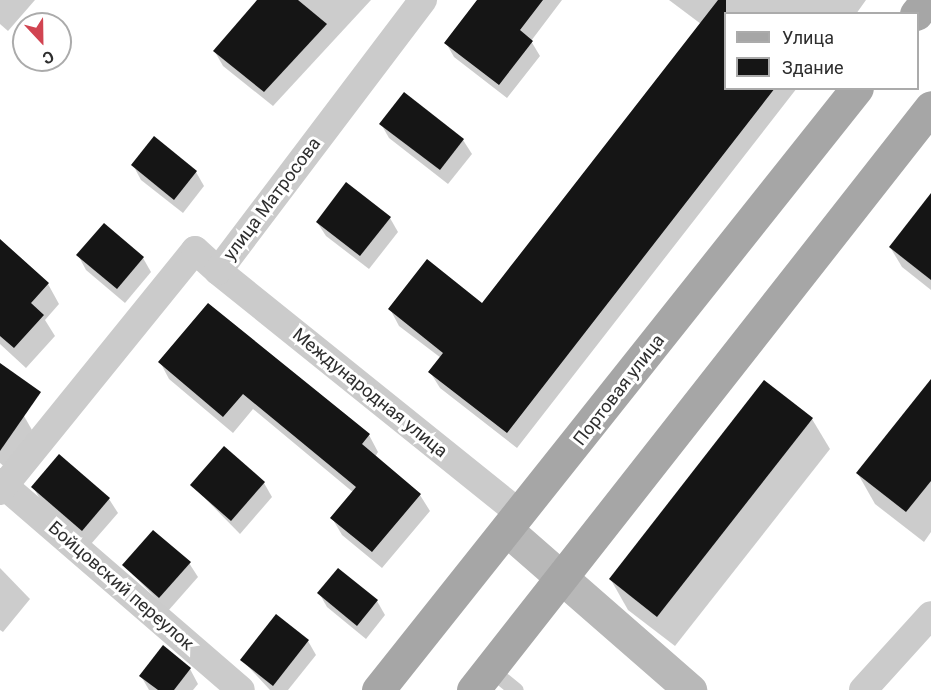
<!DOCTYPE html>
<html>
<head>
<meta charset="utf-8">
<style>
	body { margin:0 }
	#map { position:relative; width:931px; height:690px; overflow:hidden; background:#fff; font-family:Roboto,sans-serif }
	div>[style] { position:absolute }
	.shadow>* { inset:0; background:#0003 }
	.building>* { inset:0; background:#151515 }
	.lane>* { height:15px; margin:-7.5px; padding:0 7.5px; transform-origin:7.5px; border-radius:7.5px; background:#cbcbcb }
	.street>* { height:28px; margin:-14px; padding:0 14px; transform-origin:14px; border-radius:14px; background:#cbcbcb }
	.secondary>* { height:33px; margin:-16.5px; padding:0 16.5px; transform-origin:16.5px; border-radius:16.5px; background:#b8b8b8 }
	.primary>* { height:33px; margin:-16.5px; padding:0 16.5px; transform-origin:16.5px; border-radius:16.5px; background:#a6a6a6 }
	span { translate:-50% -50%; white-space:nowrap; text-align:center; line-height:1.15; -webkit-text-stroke:6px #fff; paint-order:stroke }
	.street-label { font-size:18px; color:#2e2e2e }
	.legend { position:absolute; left:724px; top:12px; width:195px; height:78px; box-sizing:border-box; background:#fff; border:2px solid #ababab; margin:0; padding:8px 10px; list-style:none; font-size:18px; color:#2e2e2e }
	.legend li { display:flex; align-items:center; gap:12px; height:30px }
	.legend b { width:30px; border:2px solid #ababab }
	.north { position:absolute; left:12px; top:12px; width:60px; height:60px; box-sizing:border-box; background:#fff; border:2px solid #ababab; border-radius:50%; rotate:158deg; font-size:16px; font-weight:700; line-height:24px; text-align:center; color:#2e2e2e }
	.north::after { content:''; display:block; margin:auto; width:21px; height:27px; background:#d14451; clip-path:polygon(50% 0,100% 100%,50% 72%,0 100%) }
</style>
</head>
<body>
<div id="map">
	<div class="shadow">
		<div style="clip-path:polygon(0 0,35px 0,8px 31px,0 24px)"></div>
		<div style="clip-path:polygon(259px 0,371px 0,273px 106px,223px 66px,215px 52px)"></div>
		<div style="clip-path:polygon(479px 0,562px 0,531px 41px,540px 56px,507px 98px,454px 57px,446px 43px)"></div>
		<div style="clip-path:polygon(669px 0,866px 0,856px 14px,726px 14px,726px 88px,797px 88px,517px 448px,440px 388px,430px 372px,441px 358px,399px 326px,390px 309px,482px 305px,701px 24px)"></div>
		<div style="clip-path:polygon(381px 124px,463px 140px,472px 154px,448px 184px,389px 138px)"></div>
		<div style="clip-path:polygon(133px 165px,196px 172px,204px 186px,183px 213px,141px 180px)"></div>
		<div style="clip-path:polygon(931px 196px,931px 290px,902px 267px,890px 247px)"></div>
		<div style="clip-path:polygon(390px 218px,398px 232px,369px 269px,326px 236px,317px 222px)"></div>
		<div style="clip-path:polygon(0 241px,48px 284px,59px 304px,45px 320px,55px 336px,26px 368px,0 344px)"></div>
		<div style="clip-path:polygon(78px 255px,143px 258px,151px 272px,125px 303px,86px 270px)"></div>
		<div style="clip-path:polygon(160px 362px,369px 435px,378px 452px,375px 457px,420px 495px,430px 511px,382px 568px,342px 535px,332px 518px,354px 493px,253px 409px,233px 433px,169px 379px)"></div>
		<div style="clip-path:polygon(931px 381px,931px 532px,924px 542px,875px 504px,858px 474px)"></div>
		<div style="clip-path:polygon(764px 382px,812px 419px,830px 449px,675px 646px,628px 610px,611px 580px)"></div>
		<div style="clip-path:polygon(0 399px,24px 416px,32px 430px,6px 468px,0 463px)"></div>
		<div style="clip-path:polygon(60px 456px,109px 499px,118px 513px,91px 544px,41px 501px,33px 487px)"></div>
		<div style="clip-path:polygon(264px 483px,272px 497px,240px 534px,192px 485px)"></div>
		<div style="clip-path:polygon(189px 563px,198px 577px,168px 611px,124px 565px)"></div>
		<div style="clip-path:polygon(0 568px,30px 599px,3px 632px,0 630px)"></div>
		<div style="clip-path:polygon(338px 570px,377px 601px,385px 615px,366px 639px,327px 607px,319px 593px)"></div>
		<div style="clip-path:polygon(308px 641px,316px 655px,288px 690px,270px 690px,242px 660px)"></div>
		<div style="clip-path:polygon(190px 669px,198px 684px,193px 690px,149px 690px,141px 676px)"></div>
	</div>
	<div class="building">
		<div style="clip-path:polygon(257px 0,298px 0,327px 24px,264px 92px,213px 51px)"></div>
		<div style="clip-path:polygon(477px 0,543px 0,520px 30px,533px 41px,499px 85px,444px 43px)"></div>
		<div style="clip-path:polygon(718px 0,726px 0,726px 88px,775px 88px,507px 433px,428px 372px,443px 353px,388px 309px,427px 259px,482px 303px)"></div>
		<div style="clip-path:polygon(404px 92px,464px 139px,440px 170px,379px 124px)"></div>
		<div style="clip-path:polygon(154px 136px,197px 171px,174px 200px,131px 165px)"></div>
		<div style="clip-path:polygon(346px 182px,391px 217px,360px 256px,316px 222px)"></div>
		<div style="clip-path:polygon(931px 193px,931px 280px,889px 247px)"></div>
		<div style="clip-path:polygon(104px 223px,144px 257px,117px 289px,76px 255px)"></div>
		<div style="clip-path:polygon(0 239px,49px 283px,31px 303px,44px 315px,14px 348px,0 336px)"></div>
		<div style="clip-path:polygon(208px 303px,370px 434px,362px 444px,421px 494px,372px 552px,330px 518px,356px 487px,243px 394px,223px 417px,158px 362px)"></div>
		<div style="clip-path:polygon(0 363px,41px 392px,0 451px)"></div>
		<div style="clip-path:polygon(931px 379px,931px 481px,906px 512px,856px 473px)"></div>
		<div style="clip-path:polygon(764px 380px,813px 418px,657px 617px,609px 579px)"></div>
		<div style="clip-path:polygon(224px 446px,265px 482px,231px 521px,190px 485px)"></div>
		<div style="clip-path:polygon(59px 454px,110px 498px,82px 531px,31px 487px)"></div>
		<div style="clip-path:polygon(153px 530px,191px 562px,159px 598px,122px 565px)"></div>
		<div style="clip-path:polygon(338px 568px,378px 600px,357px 626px,317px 593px)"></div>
		<div style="clip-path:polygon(276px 614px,309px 640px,273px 686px,240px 660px)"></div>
		<div style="clip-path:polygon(163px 645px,191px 668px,174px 690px,158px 690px,139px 676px)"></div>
	</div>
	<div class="lane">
		<div style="left:490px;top:669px;width:33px;rotate:39deg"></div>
	</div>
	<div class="street">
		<div style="left:218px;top:271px;width:389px;rotate:38.8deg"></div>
		<div style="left:0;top:482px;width:318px;rotate:40.8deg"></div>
		<div style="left:0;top:491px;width:310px;rotate:-51deg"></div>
		<div style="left:195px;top:250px;width:31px;rotate:42deg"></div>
		<div style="left:218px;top:271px;width:340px;rotate:-52.9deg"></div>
		<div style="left:863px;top:690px;width:101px;rotate:-47.8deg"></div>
	</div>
	<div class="secondary">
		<div style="left:508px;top:531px;width:242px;rotate:41.1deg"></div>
	</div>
	<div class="primary">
		<div style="left:916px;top:14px;width:18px;rotate:-52deg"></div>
		<div style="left:378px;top:690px;width:769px;rotate:-51.49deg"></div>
		<div style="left:473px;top:690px;width:741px;rotate:-51.85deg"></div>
	</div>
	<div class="street-label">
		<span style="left:272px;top:199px;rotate:-53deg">улица Матросова</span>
		<span style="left:619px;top:390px;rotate:-52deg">Портовая улица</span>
		<span style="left:370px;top:393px;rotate:39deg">Международная улица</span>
		<span style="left:121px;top:586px;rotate:41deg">Бойцовский переулок</span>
	</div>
	<ul class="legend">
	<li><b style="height:8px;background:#a6a6a6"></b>Улица</li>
	<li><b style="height:16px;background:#151515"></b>Здание</li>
	</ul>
	<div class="north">С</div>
</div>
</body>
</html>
